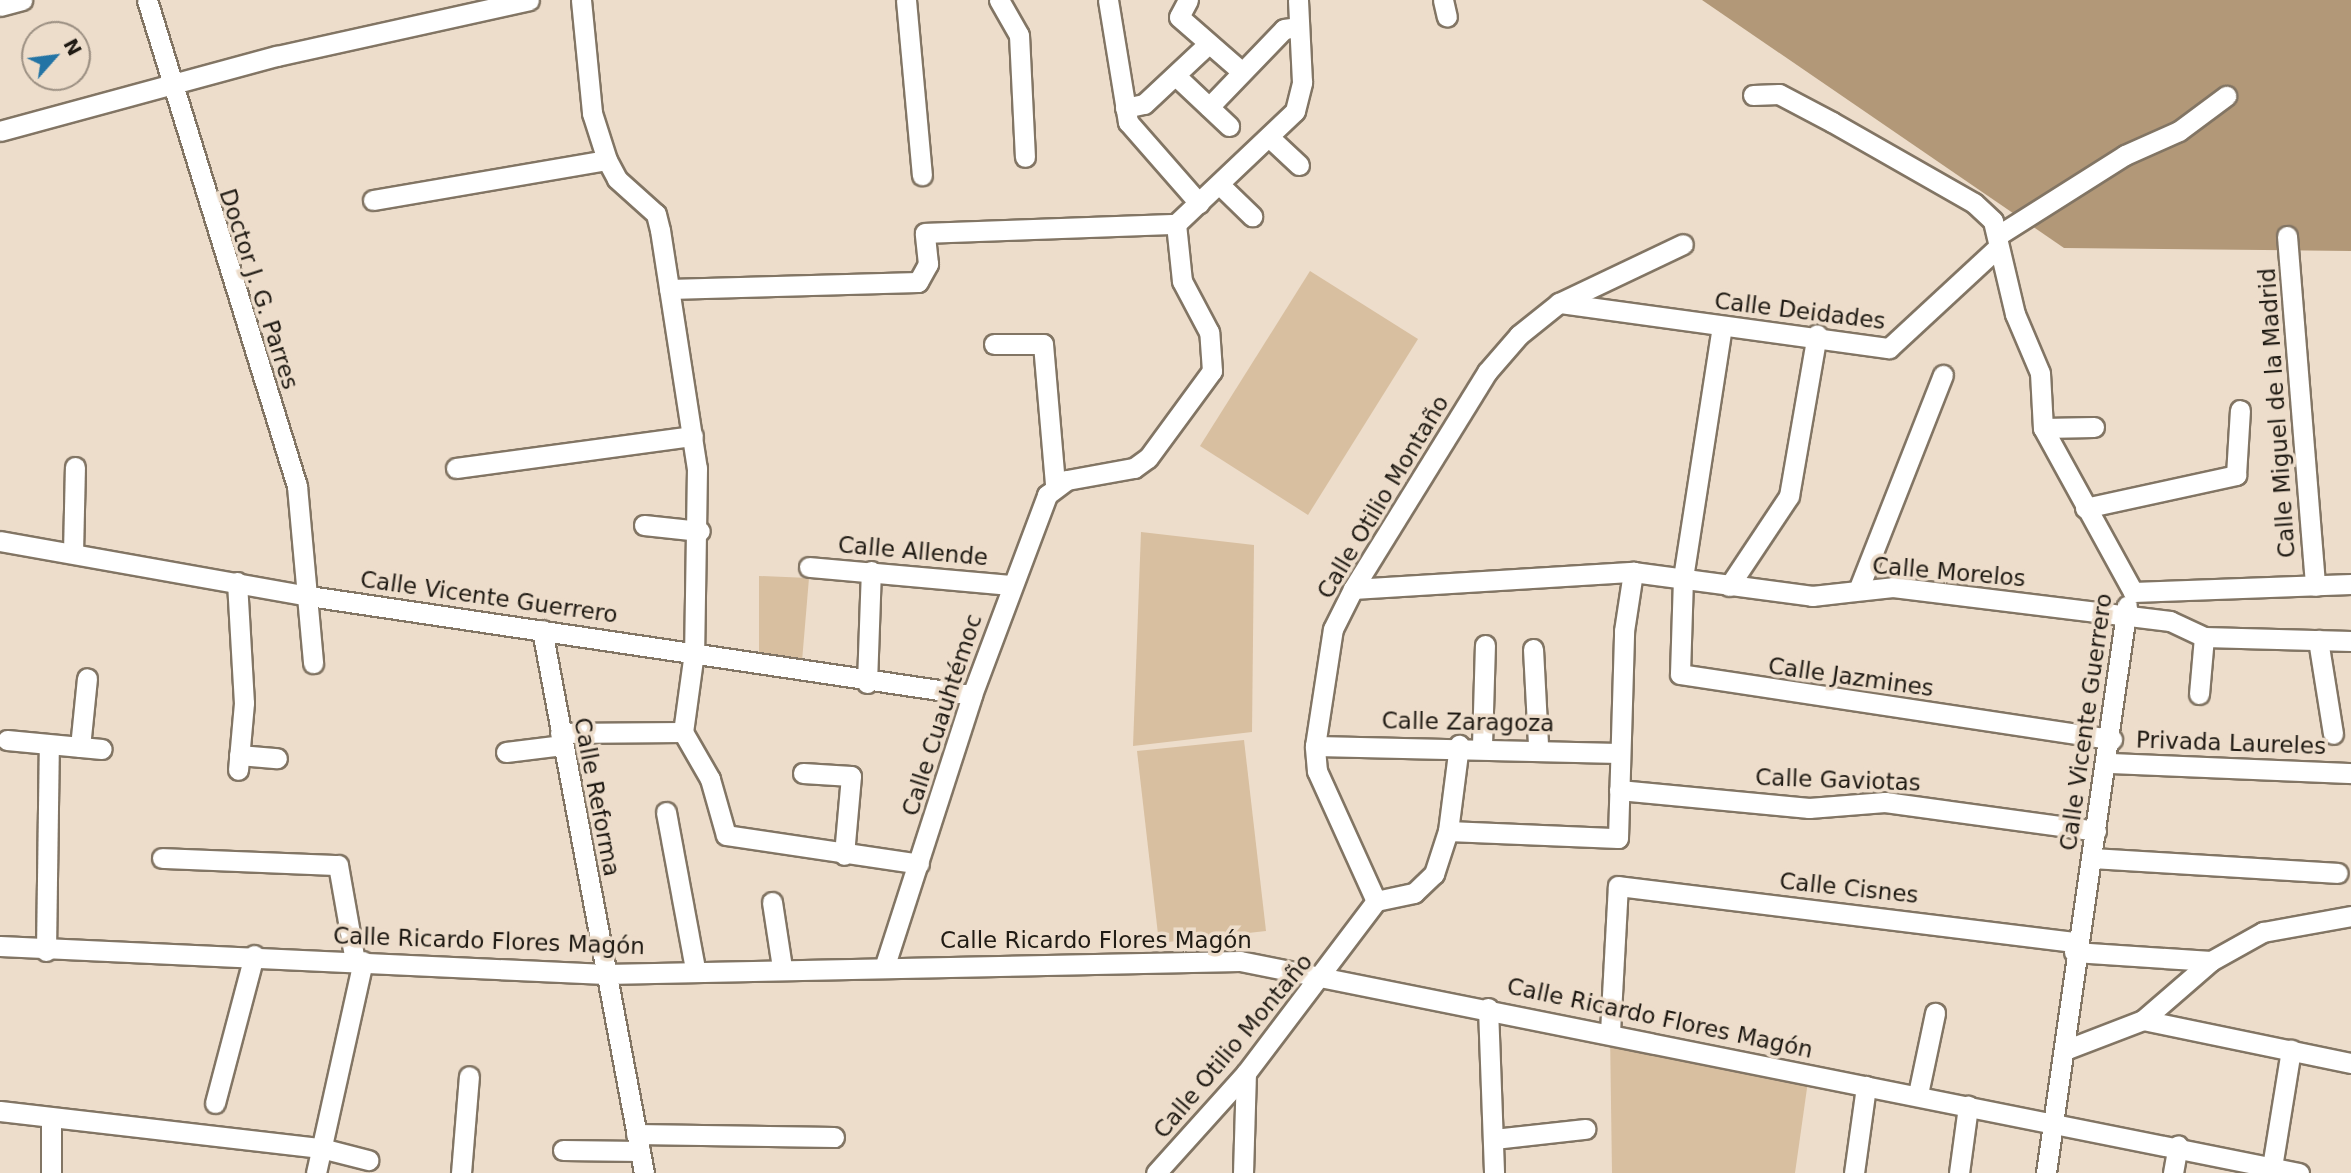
<!DOCTYPE html>
<html>
<head>
<meta charset="utf-8">
<style>
	body { margin:0 }
	#map { position:relative; width:2351px; height:1173px; overflow:hidden; background:#edddcb; font-family:"DejaVu Sans",sans-serif }
	div>[style] { position:absolute }
	.green>* { inset:0; background:#d8bfa0 }
	.forest>* { inset:0; background:#b29878 }
	.roads { filter:drop-shadow(2px 0 #827564) drop-shadow(-2px 0 #827564) drop-shadow(0 2px #827564) drop-shadow(0 -2px #827564) }
	.minor>* { height:19px; margin:-9.5px; padding:0 9.5px; transform-origin:9.5px; border-radius:9.5px; background:#fff }
	span { translate:-50% -50%; white-space:nowrap; text-align:center; line-height:1.15; -webkit-text-stroke:7px #edddcb; paint-order:stroke }
	.street-label { font-size:23px; color:#201b14 }
	.north { position:absolute; left:21px; top:21px; width:70px; height:70px; box-sizing:border-box; background:#edddcb; border:2px solid #9b8f82; border-radius:50%; rotate:62deg; font-size:19px; font-weight:700; line-height:28px; text-align:center; color:#201b14 }
	.north::after { content:''; display:block; margin:auto; width:24px; height:32px; background:#2374a5; clip-path:polygon(50% 0,100% 100%,50% 72%,0 100%) }
</style>
</head>
<body>
<div id="map">
	<div class="green">
		<div style="clip-path:polygon(1310px 271px,1418px 339px,1308px 515px,1200px 446px)"></div>
		<div style="clip-path:polygon(1141px 532px,1254px 545px,1252px 732px,1133px 746px)"></div>
		<div style="clip-path:polygon(759px 576px,809px 578px,801px 673px,759px 666px)"></div>
		<div style="clip-path:polygon(1244px 740px,1266px 931px,1159px 943px,1137px 751px)"></div>
		<div style="clip-path:polygon(1610px 1032px,1809px 1074px,1795px 1173px,1612px 1173px)"></div>
	</div>
	<div class="forest">
		<div style="clip-path:polygon(1702px 0,2351px 0,2351px 251px,2064px 248px)"></div>
	</div>
	<div class="roads">
		<div class="minor">
			<div style="left:147px;top:0;width:509px;rotate:72.85deg"></div>
			<div style="left:297px;top:486px;width:178px;rotate:84.8deg"></div>
			<div style="left:581px;top:0;width:114px;rotate:84.4deg"></div>
			<div style="left:592px;top:113px;width:49px;rotate:72.3deg"></div>
			<div style="left:607px;top:160px;width:21px;rotate:62deg"></div>
			<div style="left:617px;top:179px;width:52px;rotate:41.9deg"></div>
			<div style="left:656px;top:214px;width:16px;rotate:76deg"></div>
			<div style="left:660px;top:230px;width:241px;rotate:81.2deg"></div>
			<div style="left:697px;top:468px;width:184px;rotate:90.9deg"></div>
			<div style="left:694px;top:652px;width:81px;rotate:97.8deg"></div>
			<div style="left:683px;top:732px;width:54px;rotate:60.1deg"></div>
			<div style="left:710px;top:779px;width:58px;rotate:74.1deg"></div>
			<div style="left:726px;top:835px;width:195px;rotate:8.5deg"></div>
			<div style="left:906px;top:0;width:176px;rotate:84.8deg"></div>
			<div style="left:999px;top:0;width:40px;rotate:60.3deg"></div>
			<div style="left:1019px;top:35px;width:122px;rotate:87.2deg"></div>
			<div style="left:1108px;top:0;width:124px;rotate:80.7deg"></div>
			<div style="left:1128px;top:122px;width:108px;rotate:48.8deg"></div>
			<div style="left:1188px;top:0;width:19px;rotate:118deg"></div>
			<div style="left:1179px;top:17px;width:82px;rotate:41.1deg"></div>
			<div style="left:1443px;top:0;width:17px;rotate:77deg"></div>
			<div style="left:0;top:6px;width:23px;rotate:-15deg"></div>
			<div style="left:1176px;top:76px;width:73px;rotate:43.3deg"></div>
			<div style="left:1753px;top:95px;width:26px;rotate:-2deg"></div>
			<div style="left:1779px;top:94px;width:60px;rotate:27.8deg"></div>
			<div style="left:1832px;top:122px;width:163px;rotate:29.7deg"></div>
			<div style="left:1974px;top:203px;width:26px;rotate:43deg"></div>
			<div style="left:1993px;top:221px;width:96px;rotate:76.7deg"></div>
			<div style="left:2015px;top:314px;width:64px;rotate:67deg"></div>
			<div style="left:2040px;top:373px;width:55px;rotate:86.9deg"></div>
			<div style="left:2043px;top:428px;width:187px;rotate:61.2deg"></div>
			<div style="left:1209px;top:107px;width:108px;rotate:-46.1deg"></div>
			<div style="left:1284px;top:29px;width:15px;rotate:-8deg"></div>
			<div style="left:1125px;top:108px;width:19px;rotate:-12deg"></div>
			<div style="left:1144px;top:104px;width:86px;rotate:-43.1deg"></div>
			<div style="left:0;top:131px;width:287px;rotate:-15.2deg"></div>
			<div style="left:277px;top:56px;width:258px;rotate:-12.5deg"></div>
			<div style="left:1269px;top:137px;width:41px;rotate:43deg"></div>
			<div style="left:1220px;top:185px;width:45px;rotate:44.1deg"></div>
			<div style="left:373px;top:200px;width:237px;rotate:-9.7deg"></div>
			<div style="left:1176px;top:224px;width:164px;rotate:-43.5deg"></div>
			<div style="left:1295px;top:111px;width:30px;rotate:-76deg"></div>
			<div style="left:1302px;top:82px;width:82px;rotate:-92.8deg"></div>
			<div style="left:1997px;top:236px;width:151px;rotate:-32.3deg"></div>
			<div style="left:2125px;top:155px;width:59px;rotate:-24deg"></div>
			<div style="left:2179px;top:131px;width:59px;rotate:-36.7deg"></div>
			<div style="left:2287px;top:236px;width:351px;rotate:85.4deg"></div>
			<div style="left:669px;top:289px;width:249px;rotate:-1.6deg"></div>
			<div style="left:918px;top:282px;width:21px;rotate:-61deg"></div>
			<div style="left:928px;top:264px;width:31px;rotate:-96deg"></div>
			<div style="left:925px;top:233px;width:251px;rotate:-2.1deg"></div>
			<div style="left:1559px;top:303px;width:333px;rotate:7.8deg"></div>
			<div style="left:1889px;top:348px;width:147px;rotate:-42.8deg"></div>
			<div style="left:1722px;top:326px;width:255px;rotate:98.8deg"></div>
			<div style="left:1683px;top:578px;width:96px;rotate:91.8deg"></div>
			<div style="left:1680px;top:674px;width:437px;rotate:8.6deg"></div>
			<div style="left:994px;top:344px;width:49px"></div>
			<div style="left:1043px;top:344px;width:142px;rotate:85.1deg"></div>
			<div style="left:2043px;top:428px;width:51px;rotate:-1.1deg"></div>
			<div style="left:456px;top:468px;width:239px;rotate:-7.7deg"></div>
			<div style="left:2085px;top:508px;width:155px;rotate:-12.3deg"></div>
			<div style="left:2236px;top:475px;width:65px;rotate:-86.5deg"></div>
			<div style="left:644px;top:525px;width:56px;rotate:6.1deg"></div>
			<div style="left:0;top:541px;width:314px;rotate:10.1deg"></div>
			<div style="left:309px;top:596px;width:670px;rotate:8.49deg"></div>
			<div style="left:73px;top:553px;width:86px;rotate:-88.7deg"></div>
			<div style="left:809px;top:567px;width:204px;rotate:5.1deg"></div>
			<div style="left:237px;top:582px;width:121px;rotate:86.7deg"></div>
			<div style="left:244px;top:703px;width:67px;rotate:95.1deg"></div>
			<div style="left:1729px;top:586px;width:108px;rotate:-56.3deg"></div>
			<div style="left:1789px;top:496px;width:164px;rotate:-80.2deg"></div>
			<div style="left:1859px;top:588px;width:229px;rotate:-68.5deg"></div>
			<div style="left:1353px;top:589px;width:281px;rotate:-3.5deg"></div>
			<div style="left:1633px;top:572px;width:181px;rotate:7.6deg"></div>
			<div style="left:1812px;top:596px;width:81px;rotate:-6.3deg"></div>
			<div style="left:1893px;top:587px;width:279px;rotate:7deg"></div>
			<div style="left:2170px;top:621px;width:38px;rotate:25deg"></div>
			<div style="left:2204px;top:637px;width:147px;rotate:1.6deg"></div>
			<div style="left:2133px;top:592px;width:218px;rotate:-2.1deg"></div>
			<div style="left:542px;top:630px;width:552px;rotate:79.36deg"></div>
			<div style="left:2318px;top:640px;width:95px;rotate:80.9deg"></div>
			<div style="left:1533px;top:649px;width:97px;rotate:87deg"></div>
			<div style="left:867px;top:683px;width:112px;rotate:-88deg"></div>
			<div style="left:2199px;top:694px;width:57px;rotate:-85deg"></div>
			<div style="left:560px;top:733px;width:123px;rotate:-0.5deg"></div>
			<div style="left:7px;top:740px;width:95px;rotate:5.4deg"></div>
			<div style="left:1482px;top:745px;width:100px;rotate:-88.3deg"></div>
			<div style="left:1315px;top:746px;width:305px;rotate:1.3deg"></div>
			<div style="left:80px;top:747px;width:69px;rotate:-84.2deg"></div>
			<div style="left:506px;top:752px;width:57px;rotate:-7deg"></div>
			<div style="left:239px;top:755px;width:38px;rotate:5deg"></div>
			<div style="left:2108px;top:763px;width:243px;rotate:2.4deg"></div>
			<div style="left:803px;top:773px;width:48px;rotate:3.6deg"></div>
			<div style="left:851px;top:776px;width:79px;rotate:95.1deg"></div>
			<div style="left:1619px;top:790px;width:191px;rotate:5.4deg"></div>
			<div style="left:1809px;top:808px;width:76px;rotate:-4.5deg"></div>
			<div style="left:1885px;top:802px;width:213px;rotate:7.8deg"></div>
			<div style="left:666px;top:812px;width:160px;rotate:79.5deg"></div>
			<div style="left:1448px;top:831px;width:170px;rotate:2.4deg"></div>
			<div style="left:1618px;top:838px;width:207px;rotate:-88.3deg"></div>
			<div style="left:1624px;top:631px;width:60px;rotate:-81.3deg"></div>
			<div style="left:162px;top:858px;width:176px;rotate:2.3deg"></div>
			<div style="left:338px;top:865px;width:97px;rotate:80deg"></div>
			<div style="left:2093px;top:858px;width:245px;rotate:3.5deg"></div>
			<div style="left:1376px;top:901px;width:39px;rotate:-12deg"></div>
			<div style="left:1414px;top:893px;width:28px;rotate:-44deg"></div>
			<div style="left:1434px;top:874px;width:45px;rotate:-72deg"></div>
			<div style="left:1448px;top:831px;width:87px;rotate:-82.7deg"></div>
			<div style="left:772px;top:902px;width:66px;rotate:81.3deg"></div>
			<div style="left:0;top:946px;width:606px;rotate:2.65deg"></div>
			<div style="left:605px;top:974px;width:635px;rotate:-1.17deg"></div>
			<div style="left:1240px;top:961px;width:1080px;rotate:11.32deg"></div>
			<div style="left:46px;top:951px;width:206px;rotate:-89.2deg"></div>
			<div style="left:2074px;top:952px;width:137px;rotate:3.8deg"></div>
			<div style="left:2211px;top:961px;width:60px;rotate:-29.1deg"></div>
			<div style="left:2263px;top:932px;width:89px;rotate:-10.3deg"></div>
			<div style="left:885px;top:965px;width:284px;rotate:-72.1deg"></div>
			<div style="left:972px;top:695px;width:214px;rotate:-69.4deg"></div>
			<div style="left:1047px;top:495px;width:25px;rotate:-37deg"></div>
			<div style="left:1067px;top:480px;width:68px;rotate:-10.2deg"></div>
			<div style="left:1134px;top:468px;width:17px;rotate:-36deg"></div>
			<div style="left:1148px;top:458px;width:108px;rotate:-53.7deg"></div>
			<div style="left:1212px;top:371px;width:39px;rotate:-94deg"></div>
			<div style="left:1209px;top:332px;width:58px;rotate:-117.9deg"></div>
			<div style="left:1182px;top:281px;width:57px;rotate:-96deg"></div>
			<div style="left:1488px;top:1008px;width:165px;rotate:87.9deg"></div>
			<div style="left:2143px;top:1020px;width:90px;rotate:-40.9deg"></div>
			<div style="left:1610px;top:1032px;width:146px;rotate:-86.9deg"></div>
			<div style="left:1618px;top:886px;width:460px;rotate:7deg"></div>
			<div style="left:2065px;top:1050px;width:84px;rotate:-21deg"></div>
			<div style="left:2143px;top:1020px;width:212px;rotate:11.7deg"></div>
			<div style="left:1918px;top:1094px;width:83px;rotate:-78.1deg"></div>
			<div style="left:215px;top:1103px;width:153px;rotate:-75.2deg"></div>
			<div style="left:0;top:1111px;width:323px;rotate:6.6deg"></div>
			<div style="left:321px;top:1148px;width:49px;rotate:14.3deg"></div>
			<div style="left:636px;top:1134px;width:198px;rotate:0.9deg"></div>
			<div style="left:1494px;top:1139px;width:92px;rotate:-6.3deg"></div>
			<div style="left:563px;top:1150px;width:77px;rotate:0.7deg"></div>
			<div style="left:2272px;top:1167px;width:119px;rotate:-80.8deg"></div>
			<div style="left:51px;top:1173px;width:55px;rotate:-90deg"></div>
			<div style="left:316px;top:1173px;width:217px;rotate:-77.5deg"></div>
			<div style="left:461px;top:1173px;width:97px;rotate:-85.3deg"></div>
			<div style="left:1156px;top:1173px;width:135px;rotate:-48deg"></div>
			<div style="left:1246px;top:1073px;width:216px;rotate:-52.9deg"></div>
			<div style="left:1376px;top:901px;width:143px;rotate:-114.4deg"></div>
			<div style="left:1317px;top:771px;width:25px;rotate:-95deg"></div>
			<div style="left:1315px;top:746px;width:118px;rotate:-81.3deg"></div>
			<div style="left:1333px;top:629px;width:45px;rotate:-63.4deg"></div>
			<div style="left:1353px;top:589px;width:255px;rotate:-58.3deg"></div>
			<div style="left:1487px;top:372px;width:49px;rotate:-49.1deg"></div>
			<div style="left:1519px;top:335px;width:51px;rotate:-38.7deg"></div>
			<div style="left:1559px;top:303px;width:137px;rotate:-25.4deg"></div>
			<div style="left:1243px;top:1173px;width:100px;rotate:-88.3deg"></div>
			<div style="left:1854px;top:1173px;width:88px;rotate:-82.1deg"></div>
			<div style="left:1959px;top:1173px;width:68px;rotate:-82.3deg"></div>
			<div style="left:2046px;top:1173px;width:573px;rotate:-81.87deg"></div>
			<div style="left:2173px;top:1173px;width:28px;rotate:-80deg"></div>
		</div>
	</div>
	<div class="street-label">
		<span style="left:259px;top:289px;rotate:72deg">Doctor J. G. Parres</span>
		<span style="left:1800px;top:311px;rotate:7deg">Calle Deidades</span>
		<span style="left:2277px;top:413px;rotate:-94deg">Calle Miguel de la Madrid</span>
		<span style="left:1383px;top:497px;rotate:-59deg">Calle Otilio Montaño</span>
		<span style="left:913px;top:551px;rotate:5deg">Calle Allende</span>
		<span style="left:1949px;top:572px;rotate:5deg">Calle Morelos</span>
		<span style="left:489px;top:597px;rotate:8deg">Calle Vicente Guerrero</span>
		<span style="left:1851px;top:677px;rotate:8deg">Calle Jazmines</span>
		<span style="left:942px;top:715px;rotate:-72deg">Calle Cuauhtémoc</span>
		<span style="left:1468px;top:722px;rotate:1deg">Calle Zaragoza</span>
		<span style="left:2086px;top:722px;rotate:-82deg">Calle Vicente Guerrero</span>
		<span style="left:2231px;top:743px;rotate:2deg">Privada Laureles</span>
		<span style="left:1838px;top:780px;rotate:2deg">Calle Gaviotas</span>
		<span style="left:597px;top:797px;rotate:79deg">Calle Reforma</span>
		<span style="left:1849px;top:888px;rotate:6deg">Calle Cisnes</span>
		<span style="left:1096px;top:940px">Calle Ricardo Flores Magón</span>
		<span style="left:489px;top:941px;rotate:2deg">Calle Ricardo Flores Magón</span>
		<span style="left:1660px;top:1018px;rotate:12deg">Calle Ricardo Flores Magón</span>
		<span style="left:1233px;top:1046px;rotate:-50deg">Calle Otilio Montaño</span>
	</div>
	<div class="north">N</div>
</div>
</body>
</html>
